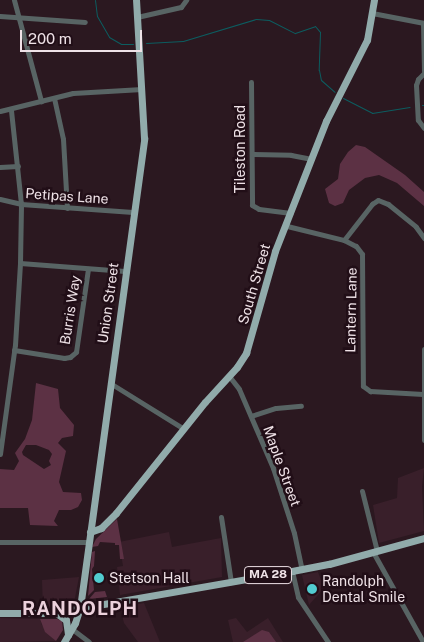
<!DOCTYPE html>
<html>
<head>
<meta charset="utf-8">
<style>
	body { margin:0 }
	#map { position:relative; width:424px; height:642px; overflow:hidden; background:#2b1820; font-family:"Public Sans",sans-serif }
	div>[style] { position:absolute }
	.built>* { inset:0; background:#391f2a }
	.green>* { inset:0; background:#5c3144 }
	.stream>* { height:1px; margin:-0.5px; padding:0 0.5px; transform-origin:0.5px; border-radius:0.5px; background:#0c5d60 }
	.minor>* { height:5px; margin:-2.5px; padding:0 2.5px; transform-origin:2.5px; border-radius:2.5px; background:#586464 }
	.major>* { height:7px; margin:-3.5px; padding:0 3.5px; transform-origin:3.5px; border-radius:3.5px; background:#91abab }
	.dots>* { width:14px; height:14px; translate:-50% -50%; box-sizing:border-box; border:2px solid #210e17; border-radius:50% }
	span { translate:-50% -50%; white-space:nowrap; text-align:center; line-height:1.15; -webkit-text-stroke:5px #210e17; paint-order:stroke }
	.shield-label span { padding:1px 4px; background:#210e17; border:1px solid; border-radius:4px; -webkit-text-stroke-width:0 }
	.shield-label { font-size:12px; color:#efe2e7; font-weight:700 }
	.street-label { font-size:14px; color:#efe2e7 }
	.poi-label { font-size:14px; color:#efe2e7 }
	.left { translate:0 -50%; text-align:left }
	.district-label { font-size:19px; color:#ecd1dc; font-weight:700; letter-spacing:1px }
	.scale { position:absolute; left:20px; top:30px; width:122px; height:22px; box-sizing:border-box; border:2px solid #efe2e7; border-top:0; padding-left:6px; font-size:15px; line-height:18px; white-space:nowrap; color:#efe2e7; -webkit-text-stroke:4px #210e17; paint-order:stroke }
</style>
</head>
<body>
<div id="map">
	<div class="built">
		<div style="clip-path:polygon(424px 468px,422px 487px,424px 531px,379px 543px,373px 505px,397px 498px,398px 478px)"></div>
		<div style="clip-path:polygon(169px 532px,172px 547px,221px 538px,222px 577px,120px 595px,117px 567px,123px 566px,119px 542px)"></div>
		<div style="clip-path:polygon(318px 572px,324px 588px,309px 605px,302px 575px)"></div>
		<div style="clip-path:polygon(79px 577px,74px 603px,43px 609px,42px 580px)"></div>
		<div style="clip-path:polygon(144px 603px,160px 642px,138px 642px,124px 623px,120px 607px)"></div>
		<div style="clip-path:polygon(0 618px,40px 619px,42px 625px,56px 641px,0 642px)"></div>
		<div style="clip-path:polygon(236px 618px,247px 632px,268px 618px,283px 642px,233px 642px,228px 620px)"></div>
	</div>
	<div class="green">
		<div style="clip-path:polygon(356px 145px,365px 147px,405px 175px,424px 192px,424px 206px,397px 183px,379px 175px,365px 178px,349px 190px,343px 203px,335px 206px,329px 203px,325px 189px,338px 179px,340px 164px,348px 152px)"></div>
		<div style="clip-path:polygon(evenodd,36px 383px,58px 389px,60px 408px,74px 425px,73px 436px,62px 438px,58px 443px,66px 451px,59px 482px,63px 492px,81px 493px,82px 500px,78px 507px,71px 510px,59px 510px,54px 521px,58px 526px,30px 525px,28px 508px,0 508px,0 469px,14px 470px,19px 461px,15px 453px,25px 439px,32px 420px,36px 383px,26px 445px,36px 445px,49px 450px,52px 454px,49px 461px,51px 465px,44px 469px,23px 455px,22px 452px,26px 445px)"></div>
		<div style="clip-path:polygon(117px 519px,124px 559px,120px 559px,119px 545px,115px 545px,115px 543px,100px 542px,98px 546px,92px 547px,96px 539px)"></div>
		<div style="clip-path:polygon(95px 551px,94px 566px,92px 569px,94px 590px,88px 596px,92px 552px)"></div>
		<div style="clip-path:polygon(105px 591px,107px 597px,89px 599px,95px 592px)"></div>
		<div style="clip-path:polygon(40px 619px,57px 619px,62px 621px,63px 630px,56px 641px,45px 632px)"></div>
		<div style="clip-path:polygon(262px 630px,269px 632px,276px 642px,243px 642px)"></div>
	</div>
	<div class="stream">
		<div style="left:95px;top:0;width:16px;rotate:83deg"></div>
		<div style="left:97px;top:16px;width:24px;rotate:60deg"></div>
		<div style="left:109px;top:37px;width:14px;rotate:30deg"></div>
		<div style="left:121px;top:44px;width:12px"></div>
		<div style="left:146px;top:43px;width:37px;rotate:-3deg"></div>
		<div style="left:183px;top:41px;width:76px;rotate:-16.8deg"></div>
		<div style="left:256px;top:19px;width:13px;rotate:4deg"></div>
		<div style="left:269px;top:20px;width:29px;rotate:27deg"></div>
		<div style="left:295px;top:33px;width:21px;rotate:-19deg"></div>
		<div style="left:315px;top:26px;width:8px;rotate:50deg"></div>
		<div style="left:320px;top:32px;width:38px;rotate:92deg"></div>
		<div style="left:319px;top:70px;width:10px;rotate:79deg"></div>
		<div style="left:321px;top:80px;width:18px;rotate:41deg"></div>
		<div style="left:343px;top:98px;width:33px;rotate:27deg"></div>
		<div style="left:372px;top:113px;width:38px;rotate:-9deg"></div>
		<div style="left:422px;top:105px;width:2px"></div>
	</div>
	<div class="minor">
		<div style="left:14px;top:0;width:105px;rotate:75deg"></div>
		<div style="left:372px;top:13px;width:53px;rotate:10.9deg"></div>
		<div style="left:0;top:16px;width:85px;rotate:4deg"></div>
		<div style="left:137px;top:17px;width:45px;rotate:-12.8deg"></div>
		<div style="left:181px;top:7px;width:9px;rotate:-54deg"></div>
		<div style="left:423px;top:23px;width:48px;rotate:88.8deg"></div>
		<div style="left:424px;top:73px;width:8px;rotate:135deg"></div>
		<div style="left:418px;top:79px;width:6px;rotate:108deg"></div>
		<div style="left:416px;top:85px;width:35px;rotate:87deg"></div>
		<div style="left:418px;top:120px;width:10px;rotate:53deg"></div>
		<div style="left:251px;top:82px;width:123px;rotate:89.5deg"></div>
		<div style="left:252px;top:205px;width:8px;rotate:30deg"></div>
		<div style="left:259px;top:209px;width:32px;rotate:7deg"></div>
		<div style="left:54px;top:98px;width:42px;rotate:77.6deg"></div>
		<div style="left:63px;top:139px;width:69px;rotate:86.7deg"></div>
		<div style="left:0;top:111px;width:75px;rotate:-13.9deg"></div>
		<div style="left:73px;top:93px;width:69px;rotate:-3.3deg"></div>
		<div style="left:252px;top:154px;width:39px;rotate:1deg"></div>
		<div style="left:291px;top:155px;width:21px;rotate:11deg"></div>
		<div style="left:0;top:167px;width:18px;rotate:-3deg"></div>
		<div style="left:0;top:199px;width:22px;rotate:13deg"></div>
		<div style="left:21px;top:204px;width:112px;rotate:4.1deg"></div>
		<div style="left:287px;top:226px;width:59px;rotate:13.8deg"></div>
		<div style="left:344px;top:240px;width:13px;rotate:27deg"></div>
		<div style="left:356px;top:246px;width:10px;rotate:53deg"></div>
		<div style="left:362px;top:254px;width:132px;rotate:89.6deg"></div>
		<div style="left:363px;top:386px;width:9px;rotate:36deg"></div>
		<div style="left:370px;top:391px;width:53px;rotate:3.2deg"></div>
		<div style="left:344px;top:240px;width:46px;rotate:-52.1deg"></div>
		<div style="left:372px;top:204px;width:7px;rotate:-34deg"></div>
		<div style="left:378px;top:200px;width:11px;rotate:22deg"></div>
		<div style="left:388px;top:204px;width:36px;rotate:39deg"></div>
		<div style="left:416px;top:227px;width:14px;rotate:54deg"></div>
		<div style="left:20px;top:263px;width:105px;rotate:4.4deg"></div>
		<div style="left:424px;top:349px;width:91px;rotate:90deg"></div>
		<div style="left:14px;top:350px;width:51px;rotate:9.1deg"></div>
		<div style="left:64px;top:358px;width:6px;rotate:-9deg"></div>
		<div style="left:70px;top:357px;width:8px;rotate:-40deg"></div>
		<div style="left:76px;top:352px;width:84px;rotate:-81.8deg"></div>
		<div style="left:229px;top:376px;width:16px;rotate:52deg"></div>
		<div style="left:239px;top:389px;width:86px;rotate:66.7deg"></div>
		<div style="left:273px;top:468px;width:68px;rotate:72.1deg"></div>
		<div style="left:294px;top:533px;width:38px;rotate:78deg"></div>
		<div style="left:110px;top:383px;width:87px;rotate:31.9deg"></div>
		<div style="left:251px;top:416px;width:26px;rotate:-18deg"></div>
		<div style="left:276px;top:408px;width:25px;rotate:-5deg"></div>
		<div style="left:0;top:454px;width:110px;rotate:-82.2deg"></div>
		<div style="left:15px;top:345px;width:82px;rotate:-86.5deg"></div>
		<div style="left:20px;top:263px;width:59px;rotate:-89deg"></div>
		<div style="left:21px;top:204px;width:95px;rotate:-96.1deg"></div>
		<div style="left:362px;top:491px;width:62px;rotate:76deg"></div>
		<div style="left:221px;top:517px;width:66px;rotate:81.3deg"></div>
		<div style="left:0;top:542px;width:88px"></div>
		<div style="left:373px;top:552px;width:103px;rotate:60.9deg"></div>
		<div style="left:292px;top:571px;width:27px;rotate:77deg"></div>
		<div style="left:298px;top:597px;width:54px;rotate:56.3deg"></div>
		<div style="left:72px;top:629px;width:21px;rotate:37deg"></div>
	</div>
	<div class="major">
		<div style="left:90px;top:532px;width:12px;rotate:-20deg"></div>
		<div style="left:101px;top:528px;width:21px;rotate:-45deg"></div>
		<div style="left:116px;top:513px;width:142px;rotate:-51.3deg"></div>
		<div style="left:205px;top:402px;width:47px;rotate:-47.6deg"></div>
		<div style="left:237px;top:367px;width:17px;rotate:-57deg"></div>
		<div style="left:246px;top:353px;width:106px;rotate:-74.1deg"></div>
		<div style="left:275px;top:251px;width:140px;rotate:-68.6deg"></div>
		<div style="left:326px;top:121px;width:91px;rotate:-63.2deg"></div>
		<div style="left:367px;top:40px;width:41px;rotate:-80.1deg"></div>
		<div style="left:0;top:613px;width:52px"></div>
		<div style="left:52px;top:613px;width:244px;rotate:-9.9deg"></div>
		<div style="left:292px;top:571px;width:38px;rotate:-11deg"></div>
		<div style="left:329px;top:564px;width:98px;rotate:-15.3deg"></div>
		<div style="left:56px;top:613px;width:12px;rotate:35deg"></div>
		<div style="left:66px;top:620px;width:15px;rotate:82deg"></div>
		<div style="left:64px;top:642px;width:22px;rotate:-60deg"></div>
		<div style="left:75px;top:623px;width:16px;rotate:-72deg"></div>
		<div style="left:80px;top:608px;width:474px;rotate:-82.2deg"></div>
		<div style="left:144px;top:138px;width:138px;rotate:-93.3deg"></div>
	</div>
	<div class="dots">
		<div style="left:99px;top:578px;background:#52ccd0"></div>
		<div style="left:312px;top:589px;background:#52ccd0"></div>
	</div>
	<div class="shield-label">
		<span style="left:268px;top:575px">MA 28</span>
	</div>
	<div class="street-label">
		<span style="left:240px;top:149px;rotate:-90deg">Tileston Road</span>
		<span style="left:67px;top:196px;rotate:4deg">Petipas Lane</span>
		<span style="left:254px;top:284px;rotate:-74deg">South Street</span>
		<span style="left:108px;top:303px;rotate:-82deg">Union Street</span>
		<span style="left:70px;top:310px;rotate:-81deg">Burris Way</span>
		<span style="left:351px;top:310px;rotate:-89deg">Lantern Lane</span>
		<span style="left:282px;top:466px;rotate:70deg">Maple Street</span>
	</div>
	<div class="poi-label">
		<span class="left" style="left:109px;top:578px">Stetson Hall</span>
		<span class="left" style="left:322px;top:589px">Randolph<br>Dental Smile</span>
	</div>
	<div class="district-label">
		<span style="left:80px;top:609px">RANDOLPH</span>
	</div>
	<div class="scale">200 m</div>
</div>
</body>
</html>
